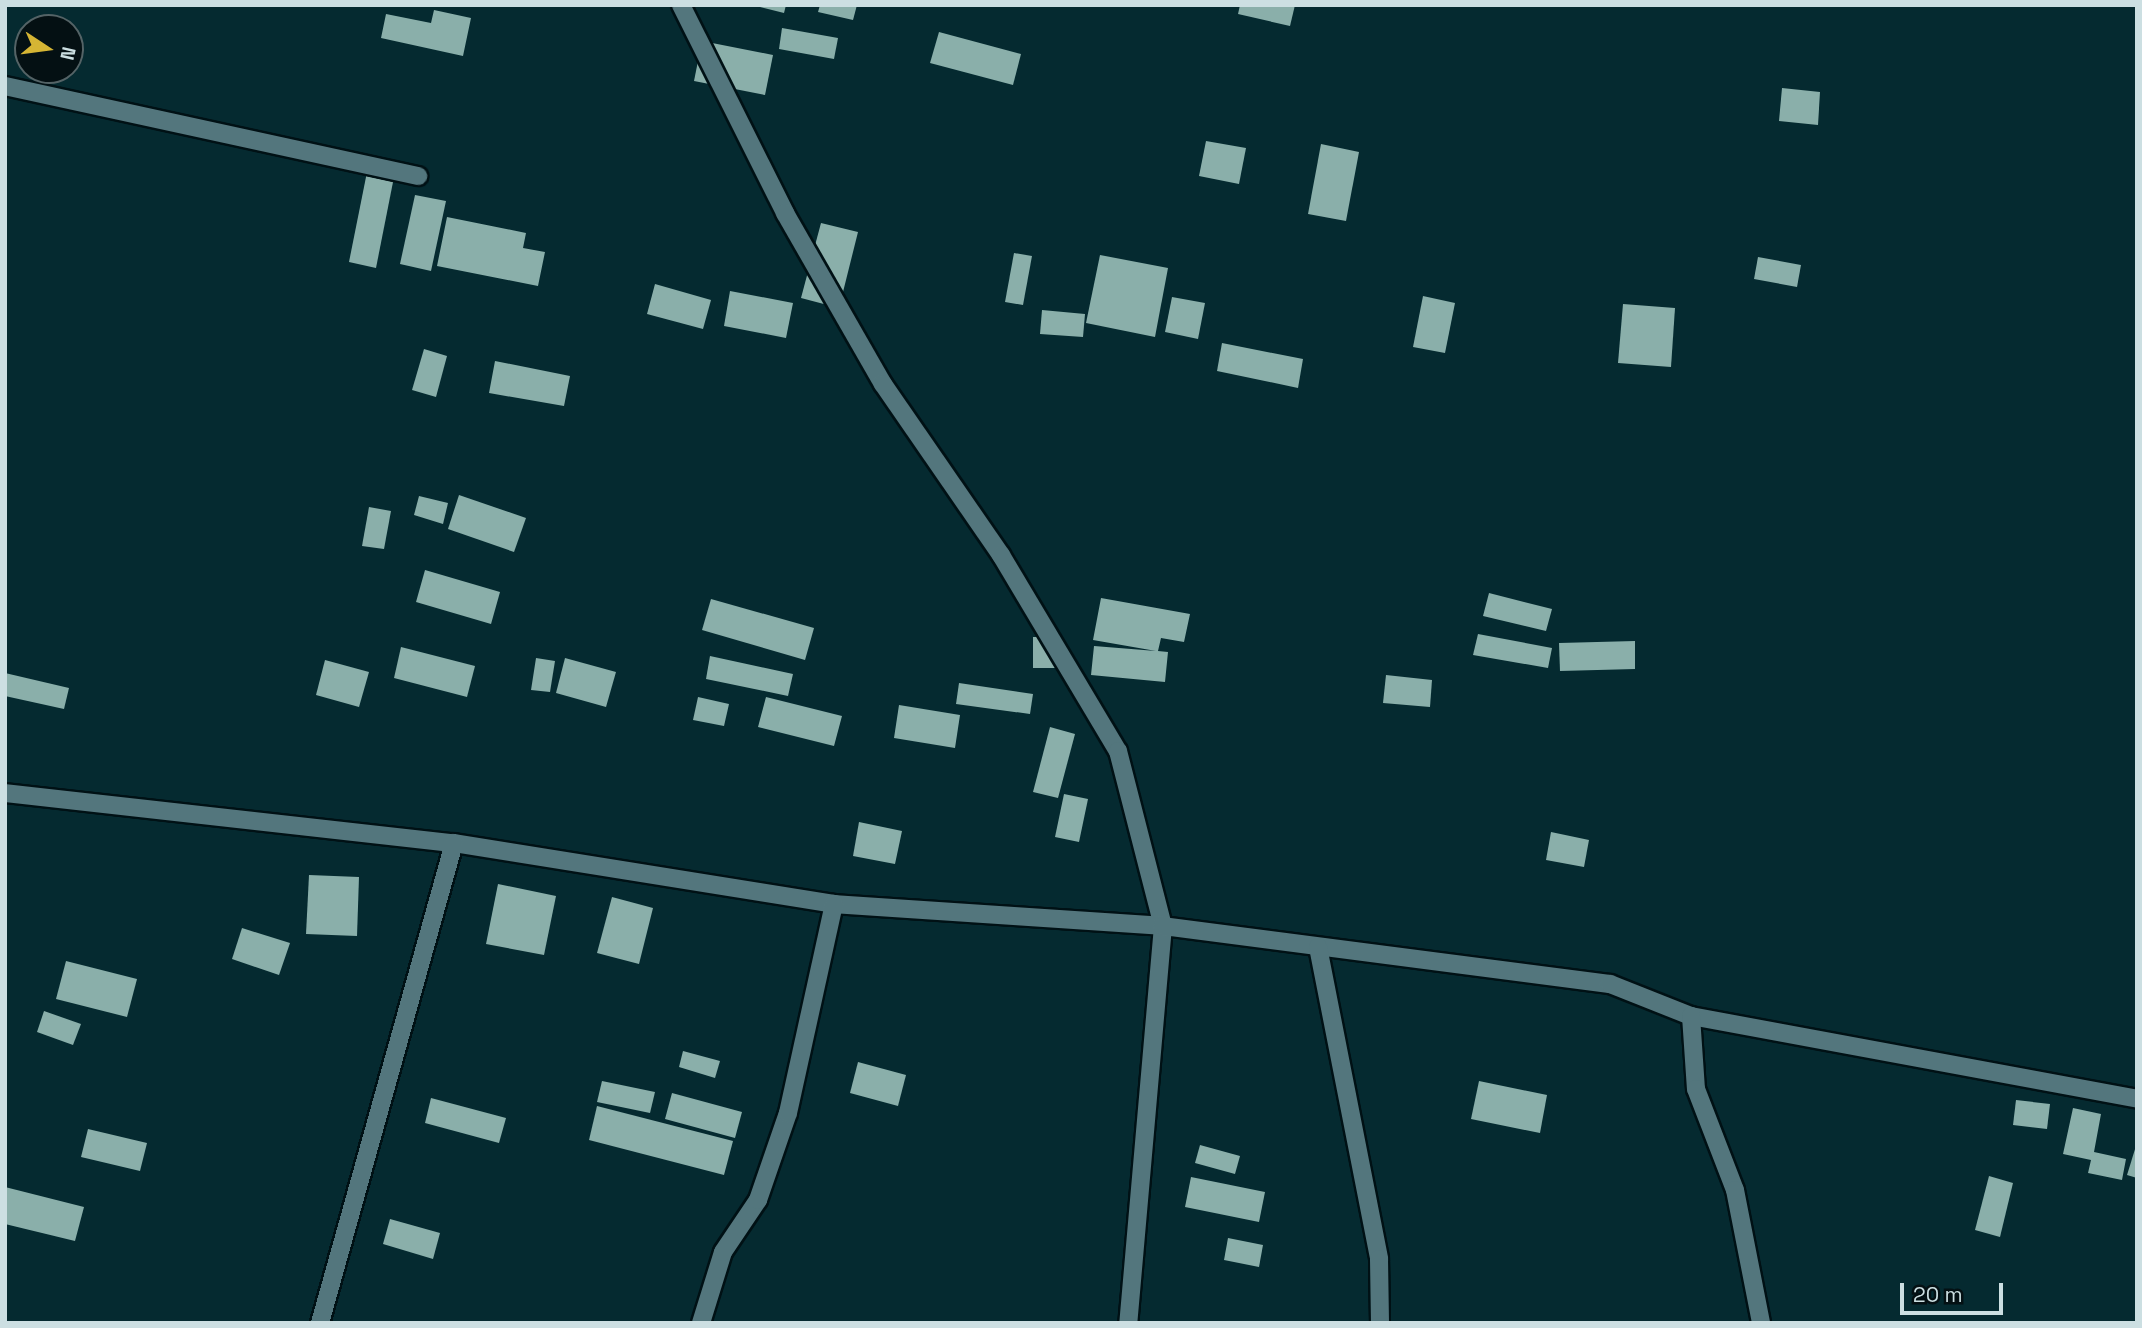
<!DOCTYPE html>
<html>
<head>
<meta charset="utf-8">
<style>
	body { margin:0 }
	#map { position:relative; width:2142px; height:1328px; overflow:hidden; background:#052a30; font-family:"Space Grotesk",sans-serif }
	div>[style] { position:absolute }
	.building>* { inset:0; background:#8aafaa }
	.roads { filter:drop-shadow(2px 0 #001115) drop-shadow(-2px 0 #001115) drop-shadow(0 2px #001115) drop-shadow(0 -2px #001115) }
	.minor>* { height:18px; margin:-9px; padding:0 9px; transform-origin:9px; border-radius:9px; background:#53767d }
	span { translate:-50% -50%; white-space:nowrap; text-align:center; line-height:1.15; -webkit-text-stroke:7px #041013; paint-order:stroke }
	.frame { position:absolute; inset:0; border:7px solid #ccdfe2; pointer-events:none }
	.north { position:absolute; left:14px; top:14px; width:70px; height:70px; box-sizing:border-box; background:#041013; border:2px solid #546366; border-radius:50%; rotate:103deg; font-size:19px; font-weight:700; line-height:28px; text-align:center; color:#ccdfe2 }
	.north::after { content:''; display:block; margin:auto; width:24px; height:32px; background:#d5b534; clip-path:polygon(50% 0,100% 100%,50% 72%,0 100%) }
	.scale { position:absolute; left:1900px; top:1283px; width:103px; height:32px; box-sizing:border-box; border:4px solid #ccdfe2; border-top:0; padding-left:9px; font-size:21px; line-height:24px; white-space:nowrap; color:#ccdfe2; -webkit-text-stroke:5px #041013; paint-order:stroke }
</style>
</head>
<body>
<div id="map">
	<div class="building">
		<div style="clip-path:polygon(752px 5px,786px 5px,784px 13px)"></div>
		<div style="clip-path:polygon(820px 5px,857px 5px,853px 20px,818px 12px)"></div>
		<div style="clip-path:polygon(1240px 5px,1295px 5px,1290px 26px,1238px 14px)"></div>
		<div style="clip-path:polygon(434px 10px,471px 18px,463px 56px,381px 38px,386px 14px,431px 23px)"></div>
		<div style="clip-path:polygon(782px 28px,838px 38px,834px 59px,779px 49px)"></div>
		<div style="clip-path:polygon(939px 32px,1021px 54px,1013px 85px,930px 63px)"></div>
		<div style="clip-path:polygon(702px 41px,773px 55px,765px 95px,694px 81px)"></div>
		<div style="clip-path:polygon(1782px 88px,1820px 92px,1818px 125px,1779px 121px)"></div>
		<div style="clip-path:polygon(1206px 141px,1246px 148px,1239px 184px,1199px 176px)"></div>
		<div style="clip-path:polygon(1321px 144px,1359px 152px,1346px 221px,1308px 214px)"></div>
		<div style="clip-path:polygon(367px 172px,394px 177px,376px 268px,349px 262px)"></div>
		<div style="clip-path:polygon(415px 195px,446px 201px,431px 271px,400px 264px)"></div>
		<div style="clip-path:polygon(447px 217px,526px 233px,523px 248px,545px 252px,538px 286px,437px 266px)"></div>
		<div style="clip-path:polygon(821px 223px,858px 232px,839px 308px,801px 298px)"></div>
		<div style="clip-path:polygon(1014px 253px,1032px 256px,1023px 305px,1005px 302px)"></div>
		<div style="clip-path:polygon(1100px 255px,1168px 268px,1155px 337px,1086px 323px)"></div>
		<div style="clip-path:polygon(1758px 257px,1801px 265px,1797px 287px,1754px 279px)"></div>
		<div style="clip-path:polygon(655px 284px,711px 300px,703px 329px,647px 314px)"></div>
		<div style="clip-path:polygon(730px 291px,793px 303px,786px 338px,724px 326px)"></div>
		<div style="clip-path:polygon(1423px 296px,1455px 303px,1445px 353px,1413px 347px)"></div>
		<div style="clip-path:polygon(1172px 297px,1205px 303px,1198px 339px,1165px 332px)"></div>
		<div style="clip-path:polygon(1623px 304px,1675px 308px,1671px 367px,1618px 363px)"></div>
		<div style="clip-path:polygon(1042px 310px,1085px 314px,1083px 337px,1040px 334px)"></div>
		<div style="clip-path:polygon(1222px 343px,1303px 359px,1298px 388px,1217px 371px)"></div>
		<div style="clip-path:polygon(424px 349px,447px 356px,436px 397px,412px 390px)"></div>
		<div style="clip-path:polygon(495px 361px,570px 376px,564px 406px,489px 393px)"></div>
		<div style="clip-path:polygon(459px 495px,526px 518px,514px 552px,448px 529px)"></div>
		<div style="clip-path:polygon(419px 496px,448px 503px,443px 524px,414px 515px)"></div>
		<div style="clip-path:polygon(369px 507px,391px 511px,384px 549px,362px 546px)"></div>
		<div style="clip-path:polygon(425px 570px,500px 592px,491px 624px,416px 602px)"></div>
		<div style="clip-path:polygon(1489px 593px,1552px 609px,1546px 631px,1483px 616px)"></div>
		<div style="clip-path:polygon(1101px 598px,1190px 614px,1184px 642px,1161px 638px,1158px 651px,1168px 652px,1165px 682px,1091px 675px,1094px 646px,1156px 651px,1093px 640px)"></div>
		<div style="clip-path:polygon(711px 599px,814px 628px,805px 660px,702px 630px)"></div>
		<div style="clip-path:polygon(1478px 634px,1552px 648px,1548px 668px,1473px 655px)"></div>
		<div style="clip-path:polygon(1033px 637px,1058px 637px,1058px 668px,1033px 668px)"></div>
		<div style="clip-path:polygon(1635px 641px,1635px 669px,1560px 671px,1559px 643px)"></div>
		<div style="clip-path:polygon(401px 647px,475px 666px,467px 697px,394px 678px)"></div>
		<div style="clip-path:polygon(710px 656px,793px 674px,788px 696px,706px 679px)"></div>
		<div style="clip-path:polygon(536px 658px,555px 661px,550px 692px,531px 690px)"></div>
		<div style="clip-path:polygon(565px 658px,616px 672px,606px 707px,556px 693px)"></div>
		<div style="clip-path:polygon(325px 660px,369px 672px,359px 707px,316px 695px)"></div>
		<div style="clip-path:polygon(5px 673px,69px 688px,64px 709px,5px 696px)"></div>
		<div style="clip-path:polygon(1386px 675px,1432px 680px,1430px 707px,1383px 703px)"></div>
		<div style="clip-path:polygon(959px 683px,1033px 694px,1030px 714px,956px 704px)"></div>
		<div style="clip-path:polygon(698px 697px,729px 704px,724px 726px,693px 720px)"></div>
		<div style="clip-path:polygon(766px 697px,842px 716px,834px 746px,758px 727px)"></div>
		<div style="clip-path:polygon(899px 705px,960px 715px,955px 748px,894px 738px)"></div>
		<div style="clip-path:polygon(1050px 727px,1075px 734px,1058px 798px,1033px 792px)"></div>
		<div style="clip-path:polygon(1064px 794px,1088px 799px,1079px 842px,1055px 837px)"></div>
		<div style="clip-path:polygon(859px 822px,902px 831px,895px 864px,853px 856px)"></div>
		<div style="clip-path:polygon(1551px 832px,1589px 840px,1584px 867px,1546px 860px)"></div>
		<div style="clip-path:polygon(309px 875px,359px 877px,357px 936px,306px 934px)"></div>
		<div style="clip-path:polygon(498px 884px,556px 896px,544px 955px,486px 944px)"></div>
		<div style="clip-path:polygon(612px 897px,653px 908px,639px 964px,597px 953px)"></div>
		<div style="clip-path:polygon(242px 928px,290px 943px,279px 975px,232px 959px)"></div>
		<div style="clip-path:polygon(66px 961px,137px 979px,127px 1017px,56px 999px)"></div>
		<div style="clip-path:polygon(44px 1011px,81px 1024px,73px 1045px,37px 1032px)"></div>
		<div style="clip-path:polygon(683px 1051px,720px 1061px,715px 1078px,679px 1067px)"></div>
		<div style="clip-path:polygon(858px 1062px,906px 1075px,898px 1106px,850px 1093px)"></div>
		<div style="clip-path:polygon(602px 1081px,655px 1092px,650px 1113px,597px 1102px)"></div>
		<div style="clip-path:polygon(1479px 1081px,1547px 1095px,1540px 1133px,1471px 1119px)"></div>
		<div style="clip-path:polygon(672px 1093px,742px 1112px,735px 1138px,665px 1119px)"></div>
		<div style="clip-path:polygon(431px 1098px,506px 1118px,499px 1143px,425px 1123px)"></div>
		<div style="clip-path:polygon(2016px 1100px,2050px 1104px,2047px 1129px,2013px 1125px)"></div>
		<div style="clip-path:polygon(597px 1106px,733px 1141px,724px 1175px,589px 1140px)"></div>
		<div style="clip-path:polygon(2073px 1108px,2101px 1114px,2094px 1152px,2126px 1159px,2122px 1180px,2088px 1173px,2091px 1160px,2063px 1154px)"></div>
		<div style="clip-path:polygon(88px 1129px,147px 1143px,140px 1171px,81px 1157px)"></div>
		<div style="clip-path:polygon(1200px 1145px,1240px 1156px,1235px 1174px,1195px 1163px)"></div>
		<div style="clip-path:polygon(2136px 1146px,2137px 1146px,2137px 1178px,2127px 1175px)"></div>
		<div style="clip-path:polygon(1989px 1176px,2013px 1183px,2000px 1237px,1975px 1230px)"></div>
		<div style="clip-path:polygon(1191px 1177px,1265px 1192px,1259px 1222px,1185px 1207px)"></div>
		<div style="clip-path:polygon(5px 1187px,84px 1207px,75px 1241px,5px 1224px)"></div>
		<div style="clip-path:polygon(390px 1219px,440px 1233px,433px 1259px,383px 1244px)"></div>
		<div style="clip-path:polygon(1228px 1238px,1263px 1245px,1259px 1267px,1224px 1260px)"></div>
	</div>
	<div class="roads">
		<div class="minor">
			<div style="left:681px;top:5px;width:233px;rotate:63.4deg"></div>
			<div style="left:785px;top:213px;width:197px;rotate:60.2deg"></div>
			<div style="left:883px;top:384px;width:208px;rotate:55.4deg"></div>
			<div style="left:1001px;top:555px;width:228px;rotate:59.2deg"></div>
			<div style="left:1118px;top:751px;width:181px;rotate:75.6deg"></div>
			<div style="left:1163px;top:926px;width:399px;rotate:95deg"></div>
			<div style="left:5px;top:86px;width:423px;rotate:12.3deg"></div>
			<div style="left:5px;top:793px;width:452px;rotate:6.4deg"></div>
			<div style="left:454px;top:843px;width:385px;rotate:9.1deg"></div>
			<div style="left:834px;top:904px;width:330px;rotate:3.8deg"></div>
			<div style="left:1163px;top:926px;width:451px;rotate:7.4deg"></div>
			<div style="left:1610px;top:984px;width:87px;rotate:21.6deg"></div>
			<div style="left:1691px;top:1016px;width:454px;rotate:10.5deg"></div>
			<div style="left:1318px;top:947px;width:318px;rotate:78.9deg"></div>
			<div style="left:1379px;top:1259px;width:64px;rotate:89.1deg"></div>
			<div style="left:1691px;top:1016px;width:73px;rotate:86.1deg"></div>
			<div style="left:1696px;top:1089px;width:108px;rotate:68.9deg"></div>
			<div style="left:1735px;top:1190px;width:136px;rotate:78.9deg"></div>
			<div style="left:320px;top:1323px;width:498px;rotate:-74.4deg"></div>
			<div style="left:701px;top:1323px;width:74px;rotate:-72.8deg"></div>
			<div style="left:723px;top:1252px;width:63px;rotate:-56.1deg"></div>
			<div style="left:758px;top:1200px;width:92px;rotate:-71deg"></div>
			<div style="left:788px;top:1113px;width:214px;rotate:-77.6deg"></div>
		</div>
	</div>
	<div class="frame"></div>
	<div class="north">N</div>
	<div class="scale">20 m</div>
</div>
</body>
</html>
